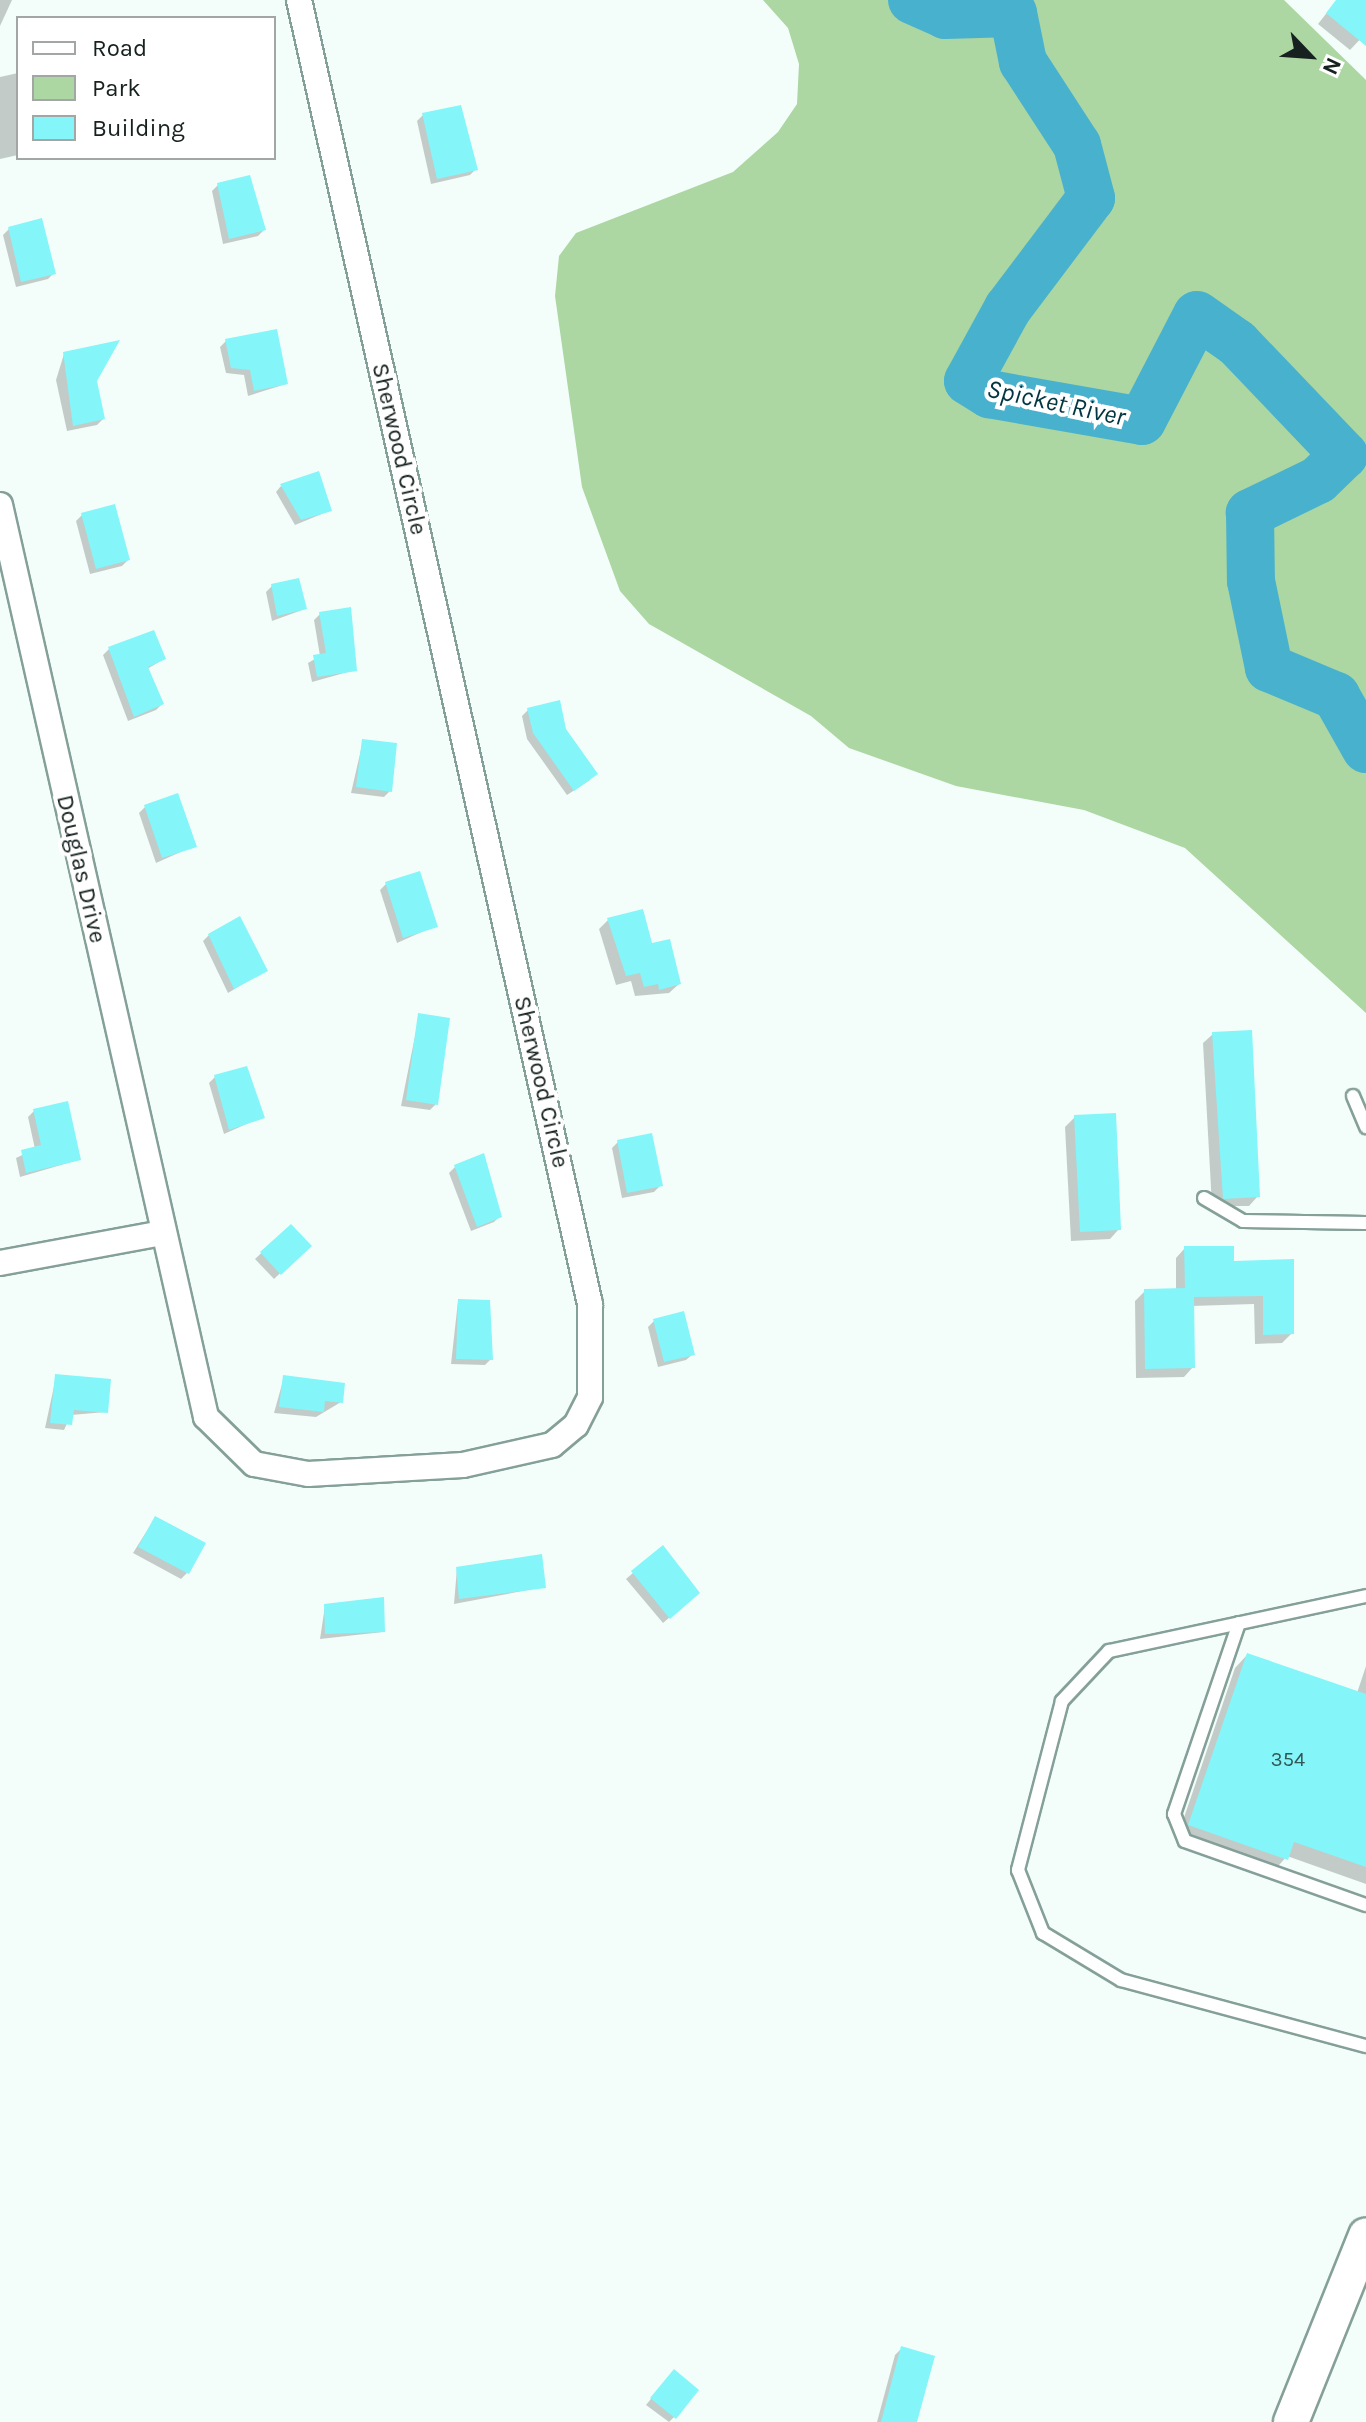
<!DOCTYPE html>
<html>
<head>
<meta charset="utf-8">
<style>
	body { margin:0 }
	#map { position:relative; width:1366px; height:2422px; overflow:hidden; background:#f3fefb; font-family:Karla,sans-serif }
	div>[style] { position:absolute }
	.green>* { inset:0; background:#acd6a2 }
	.shadow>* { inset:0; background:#0003 }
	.river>* { height:48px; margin:-24px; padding:0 24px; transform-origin:24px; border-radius:24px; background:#48b2ce }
	.building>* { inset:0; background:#84f5f9 }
	.roads { filter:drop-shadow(2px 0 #85a099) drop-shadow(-2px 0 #85a099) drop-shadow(0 2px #85a099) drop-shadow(0 -2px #85a099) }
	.lane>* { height:12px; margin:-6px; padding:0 6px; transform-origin:6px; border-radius:6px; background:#fff }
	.street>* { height:24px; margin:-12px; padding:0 12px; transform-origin:12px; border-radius:12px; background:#fff }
	.secondary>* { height:34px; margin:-17px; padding:0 17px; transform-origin:17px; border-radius:17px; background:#fff }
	span { translate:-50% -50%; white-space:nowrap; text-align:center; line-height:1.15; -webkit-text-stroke:8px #fff; paint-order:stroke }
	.number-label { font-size:20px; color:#325756 }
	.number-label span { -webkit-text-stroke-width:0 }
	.street-label { font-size:24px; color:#172220 }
	.water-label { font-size:26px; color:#023641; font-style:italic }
	.legend { position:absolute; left:16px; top:16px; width:260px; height:144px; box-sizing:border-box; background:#fff; border:2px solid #a2a7a6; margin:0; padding:10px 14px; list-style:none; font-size:24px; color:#172220 }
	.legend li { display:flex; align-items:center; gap:16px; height:40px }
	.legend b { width:40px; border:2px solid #a2a7a6 }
	.north { position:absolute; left:1270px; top:16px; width:80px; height:80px; -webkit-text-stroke:6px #fff; paint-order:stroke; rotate:115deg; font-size:22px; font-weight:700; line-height:32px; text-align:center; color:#172220 }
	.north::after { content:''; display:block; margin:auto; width:28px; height:36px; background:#172220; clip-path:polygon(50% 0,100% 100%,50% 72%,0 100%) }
</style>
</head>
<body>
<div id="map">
	<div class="green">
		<div style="clip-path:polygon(763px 0,1284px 0,1366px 80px,1366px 1013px,1185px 848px,1084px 810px,956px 786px,849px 748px,811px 716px,649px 624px,620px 591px,582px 487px,555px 296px,559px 256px,576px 233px,733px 172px,778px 132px,797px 104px,799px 64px,788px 28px)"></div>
	</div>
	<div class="shadow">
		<div style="clip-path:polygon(0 0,12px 0,0 26px)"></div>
		<div style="clip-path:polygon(1337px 0,1366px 0,1366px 33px,1350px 50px,1318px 24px)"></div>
		<div style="clip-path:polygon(18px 73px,18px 155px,0 159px,0 77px)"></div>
		<div style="clip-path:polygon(423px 115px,476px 169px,470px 175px,431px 184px,417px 121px)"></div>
		<div style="clip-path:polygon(218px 185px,264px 230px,258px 236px,223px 244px,212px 191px)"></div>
		<div style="clip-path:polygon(9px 229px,54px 273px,48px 279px,16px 287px,3px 235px)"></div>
		<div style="clip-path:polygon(226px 341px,286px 384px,248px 396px,244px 375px,226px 373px,220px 347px)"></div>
		<div style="clip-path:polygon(64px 354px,94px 381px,103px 419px,97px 425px,67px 431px,56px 380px)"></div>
		<div style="clip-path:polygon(281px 486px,329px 511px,295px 525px,276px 492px)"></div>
		<div style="clip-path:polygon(82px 515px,128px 560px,122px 566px,90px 574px,76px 521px)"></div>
		<div style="clip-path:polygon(272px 586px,305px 609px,272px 621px,266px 592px)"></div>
		<div style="clip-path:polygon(320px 614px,355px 670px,312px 682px,308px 663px,320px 656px,314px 620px)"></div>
		<div style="clip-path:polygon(109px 649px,164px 659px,147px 669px,162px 704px,156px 710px,128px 721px,103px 655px)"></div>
		<div style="clip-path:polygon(528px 710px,590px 780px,567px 795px,527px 739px,522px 716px)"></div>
		<div style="clip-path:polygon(363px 741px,390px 791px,384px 797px,351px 793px)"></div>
		<div style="clip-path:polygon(145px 807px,194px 846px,156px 863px,139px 813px)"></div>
		<div style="clip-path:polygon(386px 884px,435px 926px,397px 943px,380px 890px)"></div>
		<div style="clip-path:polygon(608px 920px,650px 945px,679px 984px,669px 993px,635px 996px,631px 981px,616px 985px,599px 929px)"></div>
		<div style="clip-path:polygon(209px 935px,266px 970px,228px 993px,203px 941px)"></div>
		<div style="clip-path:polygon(419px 1016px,436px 1104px,430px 1110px,401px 1106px)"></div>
		<div style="clip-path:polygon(1213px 1034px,1258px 1196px,1249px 1206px,1212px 1206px,1203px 1043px)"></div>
		<div style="clip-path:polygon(215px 1077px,262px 1117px,224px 1134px,209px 1083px)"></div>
		<div style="clip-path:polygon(34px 1111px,78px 1160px,20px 1177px,16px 1158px,35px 1149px,28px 1117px)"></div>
		<div style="clip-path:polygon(1075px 1117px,1119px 1229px,1110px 1239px,1071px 1241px,1065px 1127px)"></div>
		<div style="clip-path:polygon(618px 1142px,660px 1186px,654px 1192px,622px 1198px,612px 1148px)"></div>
		<div style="clip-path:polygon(455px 1167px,500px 1216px,494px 1222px,471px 1231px,449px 1173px)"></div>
		<div style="clip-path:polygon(290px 1226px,309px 1246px,274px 1279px,255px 1259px)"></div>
		<div style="clip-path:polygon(1185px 1248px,1232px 1263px,1292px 1261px,1292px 1333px,1282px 1343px,1255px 1344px,1254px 1304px,1192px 1306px,1193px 1367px,1184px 1377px,1136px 1378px,1135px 1301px,1145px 1291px,1176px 1290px,1176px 1258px)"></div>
		<div style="clip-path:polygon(458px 1301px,491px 1359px,485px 1365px,451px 1364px)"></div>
		<div style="clip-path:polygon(654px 1321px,693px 1354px,686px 1360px,658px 1367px,648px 1327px)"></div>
		<div style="clip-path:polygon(56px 1377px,106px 1412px,71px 1415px,64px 1430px,45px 1428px)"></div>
		<div style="clip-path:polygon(284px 1377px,341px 1402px,316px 1417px,274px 1413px)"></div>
		<div style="clip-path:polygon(155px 1518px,187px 1573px,181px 1579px,133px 1553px)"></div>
		<div style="clip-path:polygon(662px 1548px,691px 1599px,663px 1623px,626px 1579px)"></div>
		<div style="clip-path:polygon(457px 1568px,544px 1587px,454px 1604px)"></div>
		<div style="clip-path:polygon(325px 1606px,383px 1632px,320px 1639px)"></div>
		<div style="clip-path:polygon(1247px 1655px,1357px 1693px,1366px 1666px,1366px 1884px,1287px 1856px,1273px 1872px,1177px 1838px,1235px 1668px)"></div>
		<div style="clip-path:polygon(901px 2349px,915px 2422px,877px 2422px,895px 2355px)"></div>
		<div style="clip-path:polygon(668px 2378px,674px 2417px,669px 2422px,646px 2405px)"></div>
	</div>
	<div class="river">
		<div style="left:912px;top:0;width:36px;rotate:24deg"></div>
		<div style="left:945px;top:15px;width:68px;rotate:-1.7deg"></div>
		<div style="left:1013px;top:13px;width:50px;rotate:78.5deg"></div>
		<div style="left:1023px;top:62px;width:99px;rotate:57deg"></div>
		<div style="left:1077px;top:145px;width:55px;rotate:75.2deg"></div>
		<div style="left:1091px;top:198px;width:138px;rotate:127deg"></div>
		<div style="left:1008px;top:308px;width:83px;rotate:118.7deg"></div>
		<div style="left:968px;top:381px;width:25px;rotate:32deg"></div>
		<div style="left:989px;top:394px;width:155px;rotate:10deg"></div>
		<div style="left:1142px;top:421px;width:119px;rotate:-62.6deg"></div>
		<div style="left:1197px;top:315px;width:49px;rotate:35deg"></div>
		<div style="left:1237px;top:343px;width:155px;rotate:46.3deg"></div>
		<div style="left:1344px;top:455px;width:36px;rotate:136deg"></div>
		<div style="left:1318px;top:480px;width:76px;rotate:154.1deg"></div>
		<div style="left:1250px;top:513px;width:68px;rotate:89.2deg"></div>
		<div style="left:1251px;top:581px;width:89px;rotate:78.3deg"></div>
		<div style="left:1269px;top:668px;width:73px;rotate:22.7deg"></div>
		<div style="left:1336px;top:696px;width:61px;rotate:60.5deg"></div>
	</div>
	<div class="building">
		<div style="clip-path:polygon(1336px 0,1366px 0,1366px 46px,1326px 13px)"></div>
		<div style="clip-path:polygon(461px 105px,478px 170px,437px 179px,422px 113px)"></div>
		<div style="clip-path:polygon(250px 175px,266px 230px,229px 239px,217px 183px)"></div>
		<div style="clip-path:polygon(42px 218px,56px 274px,21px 282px,8px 227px)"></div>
		<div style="clip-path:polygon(277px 329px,288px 384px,254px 391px,250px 370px,231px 368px,225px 339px)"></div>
		<div style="clip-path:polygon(120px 340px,97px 381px,105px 419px,73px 426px,63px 352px)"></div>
		<div style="clip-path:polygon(319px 471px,332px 511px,301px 520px,280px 484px)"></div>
		<div style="clip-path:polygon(115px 504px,130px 560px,96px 569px,81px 513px)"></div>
		<div style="clip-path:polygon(299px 578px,307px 609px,277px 616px,271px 584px)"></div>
		<div style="clip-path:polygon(351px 607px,357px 671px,317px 677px,313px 655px,326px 653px,319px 612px)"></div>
		<div style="clip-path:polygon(154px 630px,166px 659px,148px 667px,164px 704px,134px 717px,108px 647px)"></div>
		<div style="clip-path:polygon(560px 700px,566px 729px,598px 774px,574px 791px,533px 733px,527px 708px)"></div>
		<div style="clip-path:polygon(362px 739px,397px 743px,392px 792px,356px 787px)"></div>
		<div style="clip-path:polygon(178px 793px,197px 847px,162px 858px,144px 805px)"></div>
		<div style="clip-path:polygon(420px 871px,438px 927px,403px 938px,385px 882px)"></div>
		<div style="clip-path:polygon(643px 909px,652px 943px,670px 939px,681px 984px,659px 990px,658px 984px,644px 987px,640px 973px,626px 976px,607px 918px)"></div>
		<div style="clip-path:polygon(240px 916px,268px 971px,234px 989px,208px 934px)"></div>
		<div style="clip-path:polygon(418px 1013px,450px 1018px,438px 1105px,406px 1100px)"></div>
		<div style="clip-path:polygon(1252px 1030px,1260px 1197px,1223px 1199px,1212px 1032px)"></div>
		<div style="clip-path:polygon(247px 1066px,265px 1118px,229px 1130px,214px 1075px)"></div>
		<div style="clip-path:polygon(68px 1101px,81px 1160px,26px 1173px,21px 1150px,41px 1145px,33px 1109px)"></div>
		<div style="clip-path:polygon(1116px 1113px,1121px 1230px,1080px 1232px,1074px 1115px)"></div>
		<div style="clip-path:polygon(652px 1133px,663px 1186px,627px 1193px,617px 1140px)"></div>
		<div style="clip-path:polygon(484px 1153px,502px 1217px,477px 1227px,454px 1165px)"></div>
		<div style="clip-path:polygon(291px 1224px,312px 1246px,281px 1275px,260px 1252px)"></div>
		<div style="clip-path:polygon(1184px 1246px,1234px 1246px,1234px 1261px,1294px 1259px,1294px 1334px,1263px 1335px,1263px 1296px,1194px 1297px,1195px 1368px,1145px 1369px,1144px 1289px,1185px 1288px)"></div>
		<div style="clip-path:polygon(458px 1299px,490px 1300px,493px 1360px,456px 1359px)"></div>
		<div style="clip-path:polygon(684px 1311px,695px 1355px,664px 1362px,653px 1319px)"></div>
		<div style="clip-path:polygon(55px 1374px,111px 1379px,108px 1413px,74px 1410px,72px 1425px,50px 1423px)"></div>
		<div style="clip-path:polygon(283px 1375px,345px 1383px,343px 1403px,325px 1401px,324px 1412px,279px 1407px)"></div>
		<div style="clip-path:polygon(155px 1516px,206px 1543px,189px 1574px,138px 1547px)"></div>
		<div style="clip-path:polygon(663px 1545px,700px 1593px,670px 1619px,631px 1571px)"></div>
		<div style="clip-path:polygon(542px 1554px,546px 1588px,459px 1599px,456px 1567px)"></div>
		<div style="clip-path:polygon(384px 1597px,385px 1632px,325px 1634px,324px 1604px)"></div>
		<div style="clip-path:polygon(1247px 1653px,1366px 1694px,1366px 1867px,1294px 1842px,1288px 1860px,1188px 1825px)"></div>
		<div style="clip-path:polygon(901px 2346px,935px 2356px,917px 2422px,881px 2422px)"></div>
		<div style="clip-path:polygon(674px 2369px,699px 2390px,676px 2419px,650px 2398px)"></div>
	</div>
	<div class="roads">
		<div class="lane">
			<div style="left:1353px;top:1096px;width:34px;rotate:67deg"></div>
			<div style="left:1204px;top:1198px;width:45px;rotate:30.5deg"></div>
			<div style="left:1243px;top:1221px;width:123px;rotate:0.9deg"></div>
			<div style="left:1366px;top:1596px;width:263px;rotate:167.9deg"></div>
			<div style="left:1109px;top:1651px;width:69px;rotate:133.2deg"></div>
			<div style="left:1062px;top:1701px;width:175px;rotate:104.6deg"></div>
			<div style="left:1018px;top:1870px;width:68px;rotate:68.4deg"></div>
			<div style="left:1043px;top:1933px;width:91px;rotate:31.1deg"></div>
			<div style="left:1121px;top:1980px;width:254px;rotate:15.1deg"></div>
			<div style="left:1239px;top:1623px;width:202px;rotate:108.8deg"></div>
			<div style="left:1174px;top:1814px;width:29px;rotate:68deg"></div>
			<div style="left:1185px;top:1841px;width:192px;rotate:19.5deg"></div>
		</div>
		<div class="street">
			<div style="left:0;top:505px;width:935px;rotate:77.27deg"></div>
			<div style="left:206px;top:1417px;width:67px;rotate:44.4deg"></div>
			<div style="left:254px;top:1464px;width:55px;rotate:10.5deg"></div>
			<div style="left:308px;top:1474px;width:155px;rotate:-3.3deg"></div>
			<div style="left:463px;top:1465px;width:91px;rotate:-12.7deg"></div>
			<div style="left:552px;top:1445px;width:31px;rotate:-40deg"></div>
			<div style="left:576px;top:1425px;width:31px;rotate:-63deg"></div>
			<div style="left:590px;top:1397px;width:93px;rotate:-90deg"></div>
			<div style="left:590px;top:1304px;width:1336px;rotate:-102.58deg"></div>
			<div style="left:0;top:1263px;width:165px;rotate:-10.5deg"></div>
		</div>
		<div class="secondary">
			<div style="left:1291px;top:2422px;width:201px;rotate:-68.1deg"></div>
		</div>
	</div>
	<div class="number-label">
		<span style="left:1288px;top:1759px">354</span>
	</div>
	<div class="street-label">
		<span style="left:399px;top:449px;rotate:77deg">Sherwood Circle</span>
		<span style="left:81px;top:869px;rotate:77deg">Douglas Drive</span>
		<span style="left:541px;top:1082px;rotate:77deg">Sherwood Circle</span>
	</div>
	<div class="water-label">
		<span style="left:1056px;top:403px;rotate:12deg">Spicket River</span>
	</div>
	<ul class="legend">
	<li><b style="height:10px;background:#fff"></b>Road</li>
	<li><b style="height:22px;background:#acd6a2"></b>Park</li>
	<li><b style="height:22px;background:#84f5f9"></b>Building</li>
	</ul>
	<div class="north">N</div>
</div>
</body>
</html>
